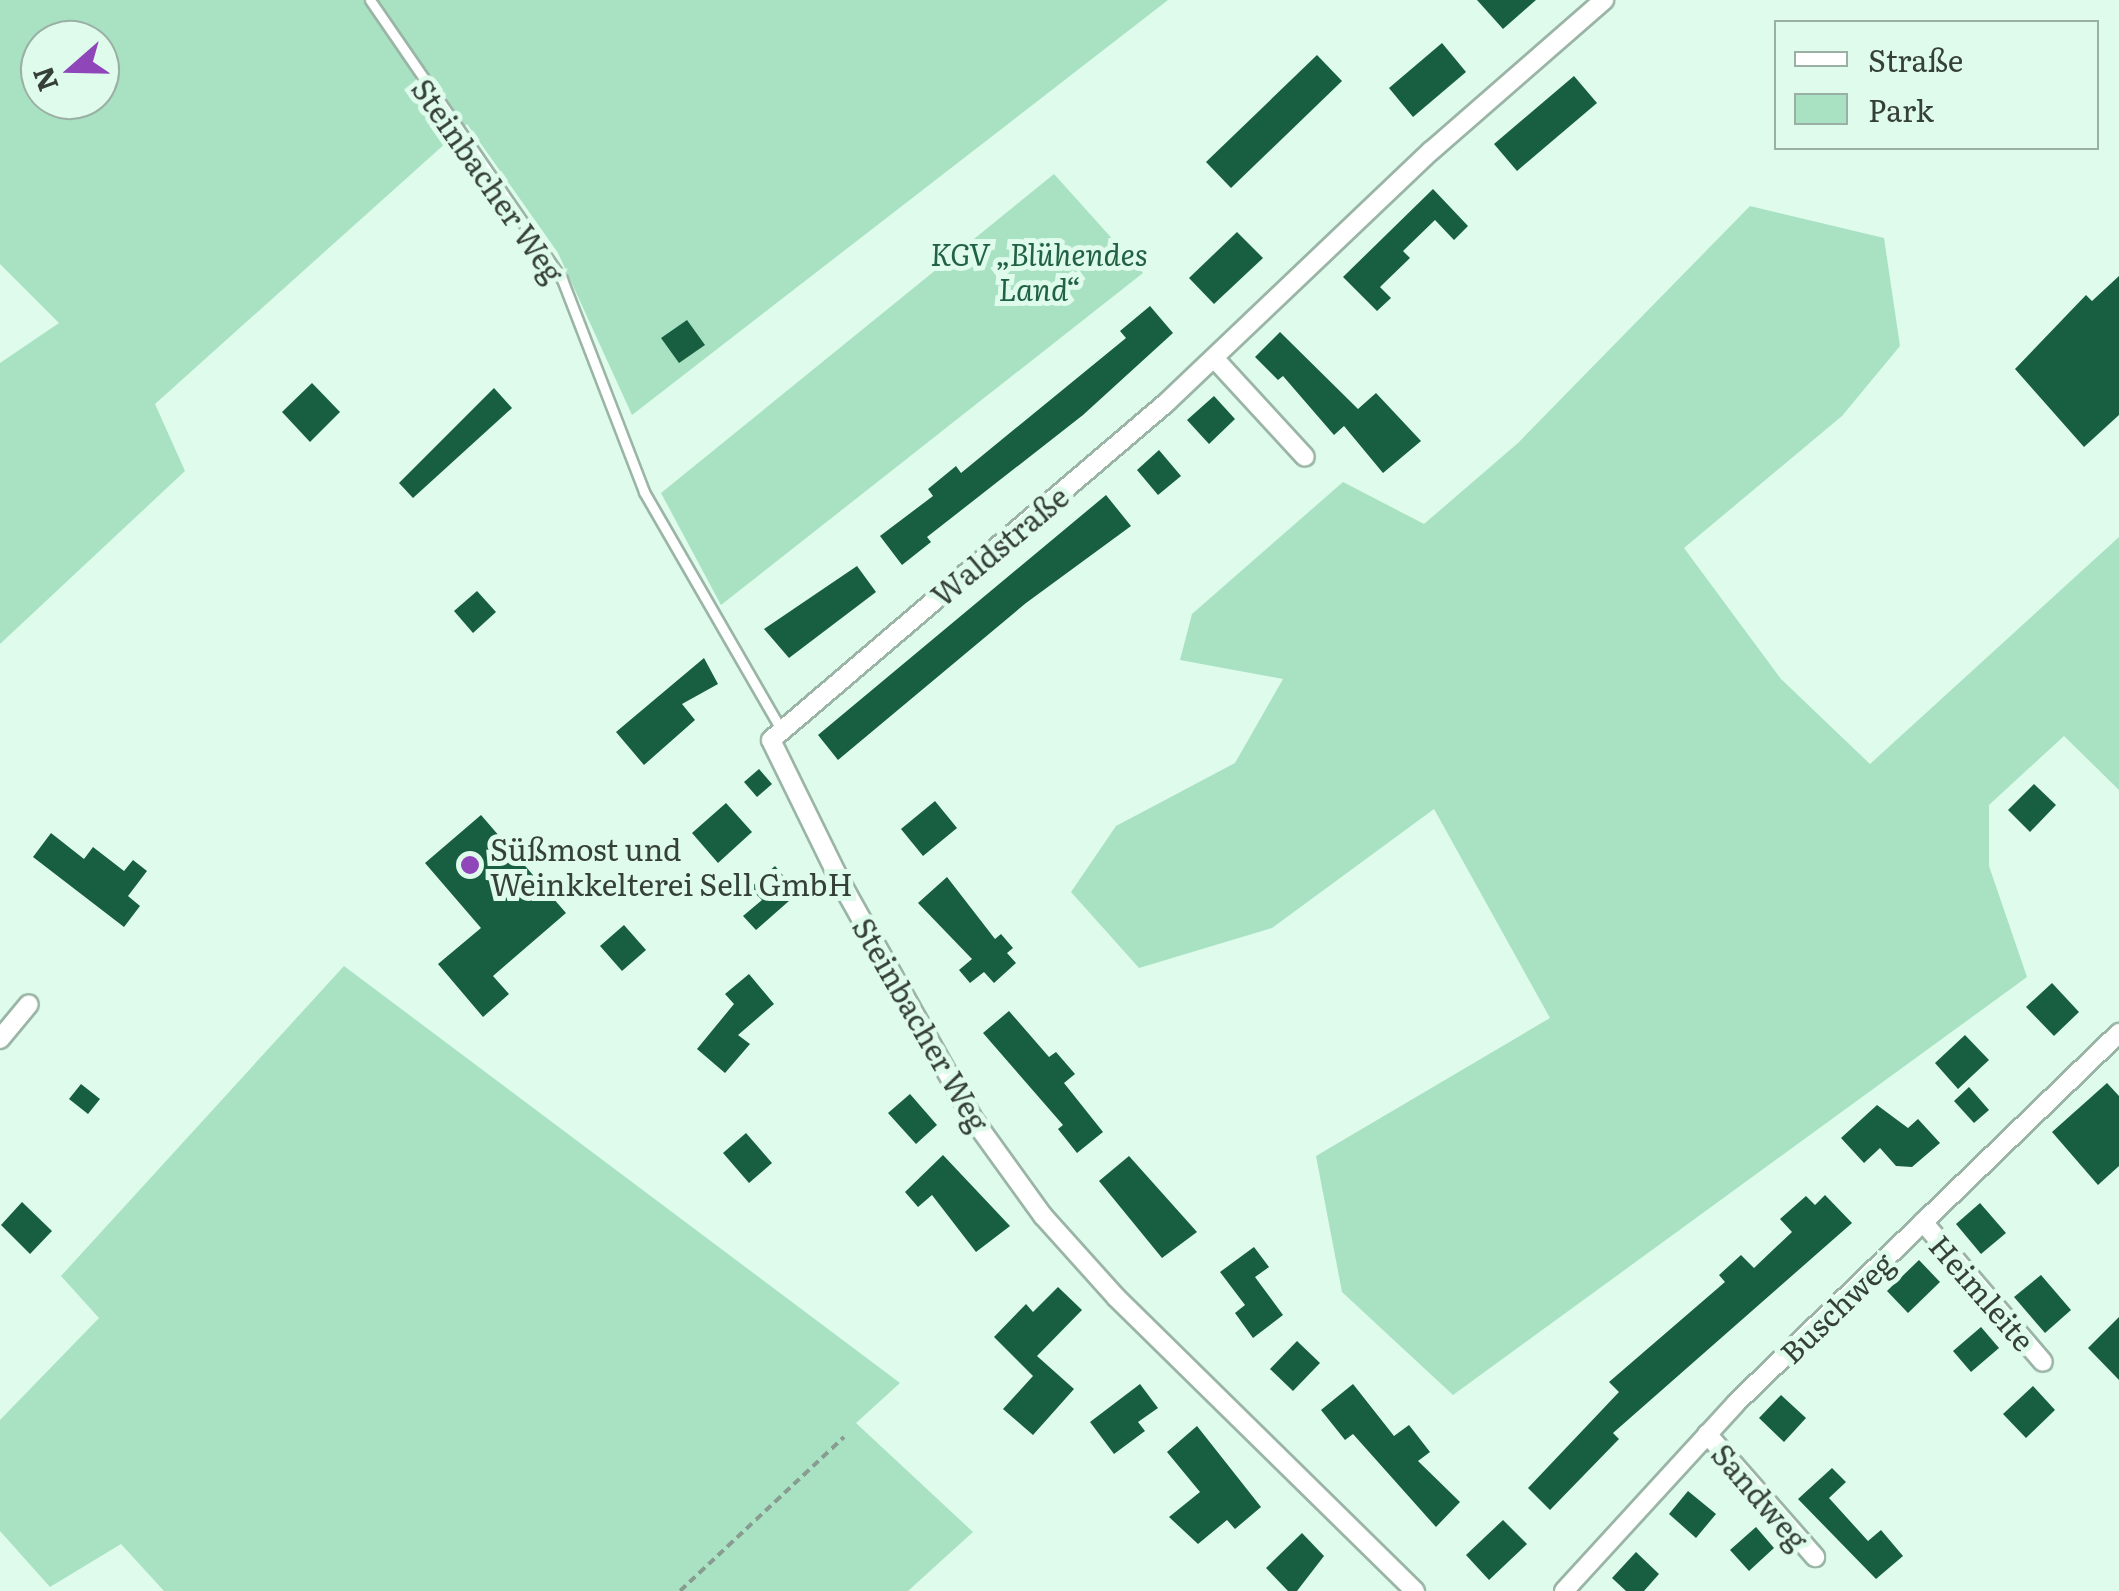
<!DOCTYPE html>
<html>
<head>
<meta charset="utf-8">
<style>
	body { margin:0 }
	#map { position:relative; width:2119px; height:1591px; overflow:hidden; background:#dffbeb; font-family:Literata,serif }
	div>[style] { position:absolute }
	.green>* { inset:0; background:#a8e2c3 }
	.building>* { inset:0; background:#185f41 }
	.path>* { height:4px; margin-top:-2px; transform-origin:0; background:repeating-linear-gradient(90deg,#899c91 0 8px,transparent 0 13px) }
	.roads { filter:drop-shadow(2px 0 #9ab5a6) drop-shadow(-2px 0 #9ab5a6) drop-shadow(0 2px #9ab5a6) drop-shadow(0 -2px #9ab5a6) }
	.service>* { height:9px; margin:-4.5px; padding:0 4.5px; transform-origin:4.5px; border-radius:4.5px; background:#fff }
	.minor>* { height:18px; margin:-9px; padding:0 9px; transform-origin:9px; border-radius:9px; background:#fff }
	.dots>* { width:28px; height:28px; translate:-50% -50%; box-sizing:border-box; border:5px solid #dffbeb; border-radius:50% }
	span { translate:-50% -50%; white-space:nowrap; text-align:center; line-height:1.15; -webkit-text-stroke:10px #dffbeb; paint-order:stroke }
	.street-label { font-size:30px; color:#354039 }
	.park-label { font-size:30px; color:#216245; font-style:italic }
	.poi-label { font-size:30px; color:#354039 }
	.left { translate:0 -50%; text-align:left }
	.legend { position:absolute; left:1774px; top:20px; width:325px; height:130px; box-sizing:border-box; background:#dffbeb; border:2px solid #9bb0a4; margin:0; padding:12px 18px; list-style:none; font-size:30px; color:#354039 }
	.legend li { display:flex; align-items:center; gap:20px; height:50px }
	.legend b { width:50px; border:2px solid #9bb0a4 }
	.north { position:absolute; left:20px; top:20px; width:100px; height:100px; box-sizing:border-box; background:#dffbeb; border:2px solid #9bb0a4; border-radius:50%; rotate:250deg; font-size:28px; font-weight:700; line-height:40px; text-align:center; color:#354039 }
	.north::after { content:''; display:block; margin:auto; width:35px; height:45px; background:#8e46b9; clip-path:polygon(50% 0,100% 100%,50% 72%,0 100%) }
</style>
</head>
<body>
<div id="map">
	<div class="green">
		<div style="clip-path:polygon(evenodd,0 0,1168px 0,632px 415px,558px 253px,467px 124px,155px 404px,185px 471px,0 644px,0 363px,59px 323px,0 264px,0 0,40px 40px,100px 40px,100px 100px,40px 100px,40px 40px)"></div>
		<div style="clip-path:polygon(1054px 174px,1143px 273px,721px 605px,661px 493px)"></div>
		<div style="clip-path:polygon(1750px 206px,1884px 238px,1900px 346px,1842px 416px,1684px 548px,1781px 679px,1870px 764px,2119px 537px,2119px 790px,2064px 736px,1989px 805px,1989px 866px,2027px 977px,1453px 1395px,1342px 1292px,1316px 1156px,1550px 1018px,1434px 809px,1272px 928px,1139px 968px,1071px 892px,1116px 826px,1235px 763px,1283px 679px,1180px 660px,1192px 614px,1343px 482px,1424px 524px,1518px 443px)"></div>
		<div style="clip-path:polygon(344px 966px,900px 1383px,856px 1423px,973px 1532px,908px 1591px,164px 1591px,121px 1544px,50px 1587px,0 1531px,0 1420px,99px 1318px,61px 1276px)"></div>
	</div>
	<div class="building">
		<div style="clip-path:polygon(1477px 0,1536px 0,1503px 29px)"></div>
		<div style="clip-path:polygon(1442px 43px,1466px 72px,1413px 117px,1389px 88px)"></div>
		<div style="clip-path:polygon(1317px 55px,1342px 81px,1231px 188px,1206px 162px)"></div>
		<div style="clip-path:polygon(1574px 76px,1597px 103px,1517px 171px,1494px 144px)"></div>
		<div style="clip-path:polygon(1433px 189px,1468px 226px,1454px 240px,1435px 220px,1403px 251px,1410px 258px,1380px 287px,1391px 298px,1377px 311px,1343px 277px)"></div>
		<div style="clip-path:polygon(1237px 232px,1263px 258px,1214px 304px,1189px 278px)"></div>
		<div style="clip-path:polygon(2119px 276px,2119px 415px,2084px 447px,2015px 369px,2086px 295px,2092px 301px)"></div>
		<div style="clip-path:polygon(1150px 306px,1173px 333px,1083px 415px,927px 537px,931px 542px,902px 565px,880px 536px,933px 496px,928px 489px,956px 466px,961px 473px,1126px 338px,1120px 331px)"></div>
		<div style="clip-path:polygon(687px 320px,705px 345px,679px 363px,661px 338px)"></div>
		<div style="clip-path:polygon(1280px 332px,1358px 409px,1376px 393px,1421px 441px,1383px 473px,1344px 426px,1334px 435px,1283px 376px,1278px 380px,1255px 357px)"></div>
		<div style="clip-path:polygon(312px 383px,340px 412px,310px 442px,282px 412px)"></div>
		<div style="clip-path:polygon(494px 388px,512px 408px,413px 498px,399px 483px)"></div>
		<div style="clip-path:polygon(1214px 396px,1235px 419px,1209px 444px,1187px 420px)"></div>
		<div style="clip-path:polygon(1159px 450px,1181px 476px,1158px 495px,1137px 470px)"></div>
		<div style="clip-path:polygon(1106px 495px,1131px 526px,1026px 603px,838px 760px,818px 735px)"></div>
		<div style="clip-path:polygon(857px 566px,876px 592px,789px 658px,764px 629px)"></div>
		<div style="clip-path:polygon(477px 591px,496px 612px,473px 633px,454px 611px)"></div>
		<div style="clip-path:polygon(704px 658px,718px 684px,682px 704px,695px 720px,644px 765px,616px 732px)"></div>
		<div style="clip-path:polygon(759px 769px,772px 784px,757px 797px,744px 782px)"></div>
		<div style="clip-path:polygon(2034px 784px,2056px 805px,2030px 832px,2008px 810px)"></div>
		<div style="clip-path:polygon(935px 801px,957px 828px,923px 856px,901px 829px)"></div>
		<div style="clip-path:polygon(726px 803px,752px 832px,718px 863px,692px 833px)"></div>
		<div style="clip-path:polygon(481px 815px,566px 913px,493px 976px,509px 994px,483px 1017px,438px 964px,481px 928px,425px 863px)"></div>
		<div style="clip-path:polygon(51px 833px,84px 859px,93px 847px,124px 871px,133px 860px,147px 871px,128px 896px,140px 906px,124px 927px,33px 857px)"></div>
		<div style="clip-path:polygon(775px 866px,798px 893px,756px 930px,743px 916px,762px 900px,750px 888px)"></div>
		<div style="clip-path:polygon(947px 877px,995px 939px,1001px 934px,1013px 948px,1007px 953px,1016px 963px,994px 983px,984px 972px,970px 983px,959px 970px,972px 959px,918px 903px)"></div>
		<div style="clip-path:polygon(624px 925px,646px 950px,622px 971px,600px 946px)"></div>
		<div style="clip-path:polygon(749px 974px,774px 1004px,738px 1035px,750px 1044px,725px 1073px,697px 1049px,734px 1004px,725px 994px)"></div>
		<div style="clip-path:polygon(2052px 983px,2079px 1012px,2054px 1036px,2026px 1007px)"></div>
		<div style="clip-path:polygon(1009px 1011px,1049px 1057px,1056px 1052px,1075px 1074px,1064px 1083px,1103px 1132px,1077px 1153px,1058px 1129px,1063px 1125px,983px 1033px)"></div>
		<div style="clip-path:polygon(1965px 1035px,1989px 1060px,1958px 1089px,1935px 1063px)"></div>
		<div style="clip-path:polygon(2107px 1083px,2119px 1096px,2119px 1166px,2098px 1185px,2052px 1132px)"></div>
		<div style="clip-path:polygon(81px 1084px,100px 1099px,88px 1114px,69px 1099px)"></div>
		<div style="clip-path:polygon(1969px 1087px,1989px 1110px,1974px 1123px,1954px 1101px)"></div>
		<div style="clip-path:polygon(910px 1094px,937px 1125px,916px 1144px,888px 1113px)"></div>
		<div style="clip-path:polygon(1877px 1105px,1908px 1128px,1918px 1119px,1940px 1143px,1912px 1167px,1896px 1166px,1880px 1148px,1864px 1163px,1841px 1138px)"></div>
		<div style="clip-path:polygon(746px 1133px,772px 1163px,749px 1183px,723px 1153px)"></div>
		<div style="clip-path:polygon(943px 1155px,1010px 1226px,976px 1252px,932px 1195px,918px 1207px,905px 1192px)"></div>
		<div style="clip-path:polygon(1129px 1156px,1197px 1232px,1162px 1258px,1099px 1181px)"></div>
		<div style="clip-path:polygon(1825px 1195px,1852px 1223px,1613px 1433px,1619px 1439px,1550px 1510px,1528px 1488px,1619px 1392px,1609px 1382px,1725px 1282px,1719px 1275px,1741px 1255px,1754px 1268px,1792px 1232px,1780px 1219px,1806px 1196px,1815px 1205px)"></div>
		<div style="clip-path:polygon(22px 1202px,52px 1231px,30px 1254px,1px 1225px)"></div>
		<div style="clip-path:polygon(1980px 1203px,2006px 1233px,1981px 1254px,1956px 1224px)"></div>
		<div style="clip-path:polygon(1254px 1247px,1269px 1267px,1255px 1277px,1283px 1315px,1253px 1338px,1235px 1313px,1245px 1305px,1220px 1272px)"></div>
		<div style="clip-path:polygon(1919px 1260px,1940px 1282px,1908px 1313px,1887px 1291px)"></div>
		<div style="clip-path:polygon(2041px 1275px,2071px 1310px,2045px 1333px,2014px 1297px)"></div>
		<div style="clip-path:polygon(1058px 1287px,1082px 1310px,1037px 1356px,1074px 1389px,1033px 1435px,1003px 1409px,1033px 1376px,994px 1337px,1026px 1304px,1033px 1312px)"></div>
		<div style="clip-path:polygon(2119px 1317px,2119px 1380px,2088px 1348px)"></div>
		<div style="clip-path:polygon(1981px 1327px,1999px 1348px,1971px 1372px,1953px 1351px)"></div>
		<div style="clip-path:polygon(1297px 1341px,1320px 1363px,1293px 1391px,1270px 1369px)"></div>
		<div style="clip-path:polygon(1140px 1384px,1158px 1408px,1138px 1422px,1145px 1431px,1114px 1454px,1090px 1422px)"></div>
		<div style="clip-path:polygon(1353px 1384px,1394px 1436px,1409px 1425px,1430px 1452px,1418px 1461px,1460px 1502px,1436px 1527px,1353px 1434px,1345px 1440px,1321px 1410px)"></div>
		<div style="clip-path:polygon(2033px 1386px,2055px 1410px,2026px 1438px,2003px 1414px)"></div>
		<div style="clip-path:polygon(1781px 1395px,1806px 1418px,1784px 1442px,1759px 1418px)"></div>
		<div style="clip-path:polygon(1197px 1426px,1261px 1507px,1235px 1529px,1227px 1520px,1198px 1544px,1169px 1517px,1200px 1492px,1167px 1452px)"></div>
		<div style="clip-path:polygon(1832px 1468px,1846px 1482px,1829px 1498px,1868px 1541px,1881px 1530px,1903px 1556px,1876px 1579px,1798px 1499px)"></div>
		<div style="clip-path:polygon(1688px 1491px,1716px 1514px,1696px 1538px,1669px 1514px)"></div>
		<div style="clip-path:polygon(1503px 1520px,1527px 1544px,1489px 1580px,1466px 1555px)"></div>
		<div style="clip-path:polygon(1756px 1527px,1774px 1548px,1749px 1571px,1730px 1550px)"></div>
		<div style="clip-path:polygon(1302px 1533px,1324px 1556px,1297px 1591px,1288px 1591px,1266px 1568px)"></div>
		<div style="clip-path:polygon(1636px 1552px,1659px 1574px,1644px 1591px,1626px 1591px,1612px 1578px)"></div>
	</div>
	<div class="path">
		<div style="left:680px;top:1591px;width:225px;rotate:-43.2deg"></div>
	</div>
	<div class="roads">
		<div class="service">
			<div style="left:370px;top:0;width:339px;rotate:55.5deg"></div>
			<div style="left:562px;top:279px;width:228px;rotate:68.9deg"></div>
			<div style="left:644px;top:492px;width:272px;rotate:60deg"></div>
		</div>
		<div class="minor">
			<div style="left:1214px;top:358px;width:134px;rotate:47.4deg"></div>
			<div style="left:0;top:1039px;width:45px;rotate:-50.4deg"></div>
			<div style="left:1923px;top:1222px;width:184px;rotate:49.4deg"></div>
			<div style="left:1707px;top:1434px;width:164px;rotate:48.7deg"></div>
			<div style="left:1415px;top:1591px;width:419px;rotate:-135.5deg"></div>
			<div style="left:1116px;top:1297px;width:109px;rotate:-132deg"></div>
			<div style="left:1043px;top:1216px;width:120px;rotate:-125.8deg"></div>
			<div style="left:973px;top:1119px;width:268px;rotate:-119.2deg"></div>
			<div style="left:842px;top:885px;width:161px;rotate:-116.1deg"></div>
			<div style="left:771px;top:740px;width:519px;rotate:-40.47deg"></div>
			<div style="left:1166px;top:403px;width:366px;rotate:-43.6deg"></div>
			<div style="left:1431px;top:151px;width:230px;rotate:-41.1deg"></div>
			<div style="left:1564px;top:1591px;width:255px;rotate:-47.5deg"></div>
			<div style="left:1736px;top:1403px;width:533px;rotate:-44.01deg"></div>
		</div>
	</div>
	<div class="dots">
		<div style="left:470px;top:865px;background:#8e46b9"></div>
	</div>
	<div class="street-label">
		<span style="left:489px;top:180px;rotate:55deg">Steinbacher Weg</span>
		<span style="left:999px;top:545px;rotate:-40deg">Waldstraße</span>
		<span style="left:922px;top:1024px;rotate:60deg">Steinbacher Weg</span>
		<span style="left:1983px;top:1292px;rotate:49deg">Heimleite</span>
		<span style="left:1836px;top:1307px;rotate:-44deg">Buschweg</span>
		<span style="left:1761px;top:1496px;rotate:49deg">Sandweg</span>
	</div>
	<div class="park-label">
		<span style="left:1039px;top:270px">KGV „Blühendes<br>Land“</span>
	</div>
	<div class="poi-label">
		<span class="left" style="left:490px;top:865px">Süßmost und<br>Weinkkelterei Sell GmbH</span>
	</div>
	<ul class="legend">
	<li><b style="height:12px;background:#fff"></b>Straße</li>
	<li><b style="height:28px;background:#a8e2c3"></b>Park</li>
	</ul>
	<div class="north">N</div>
</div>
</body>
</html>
